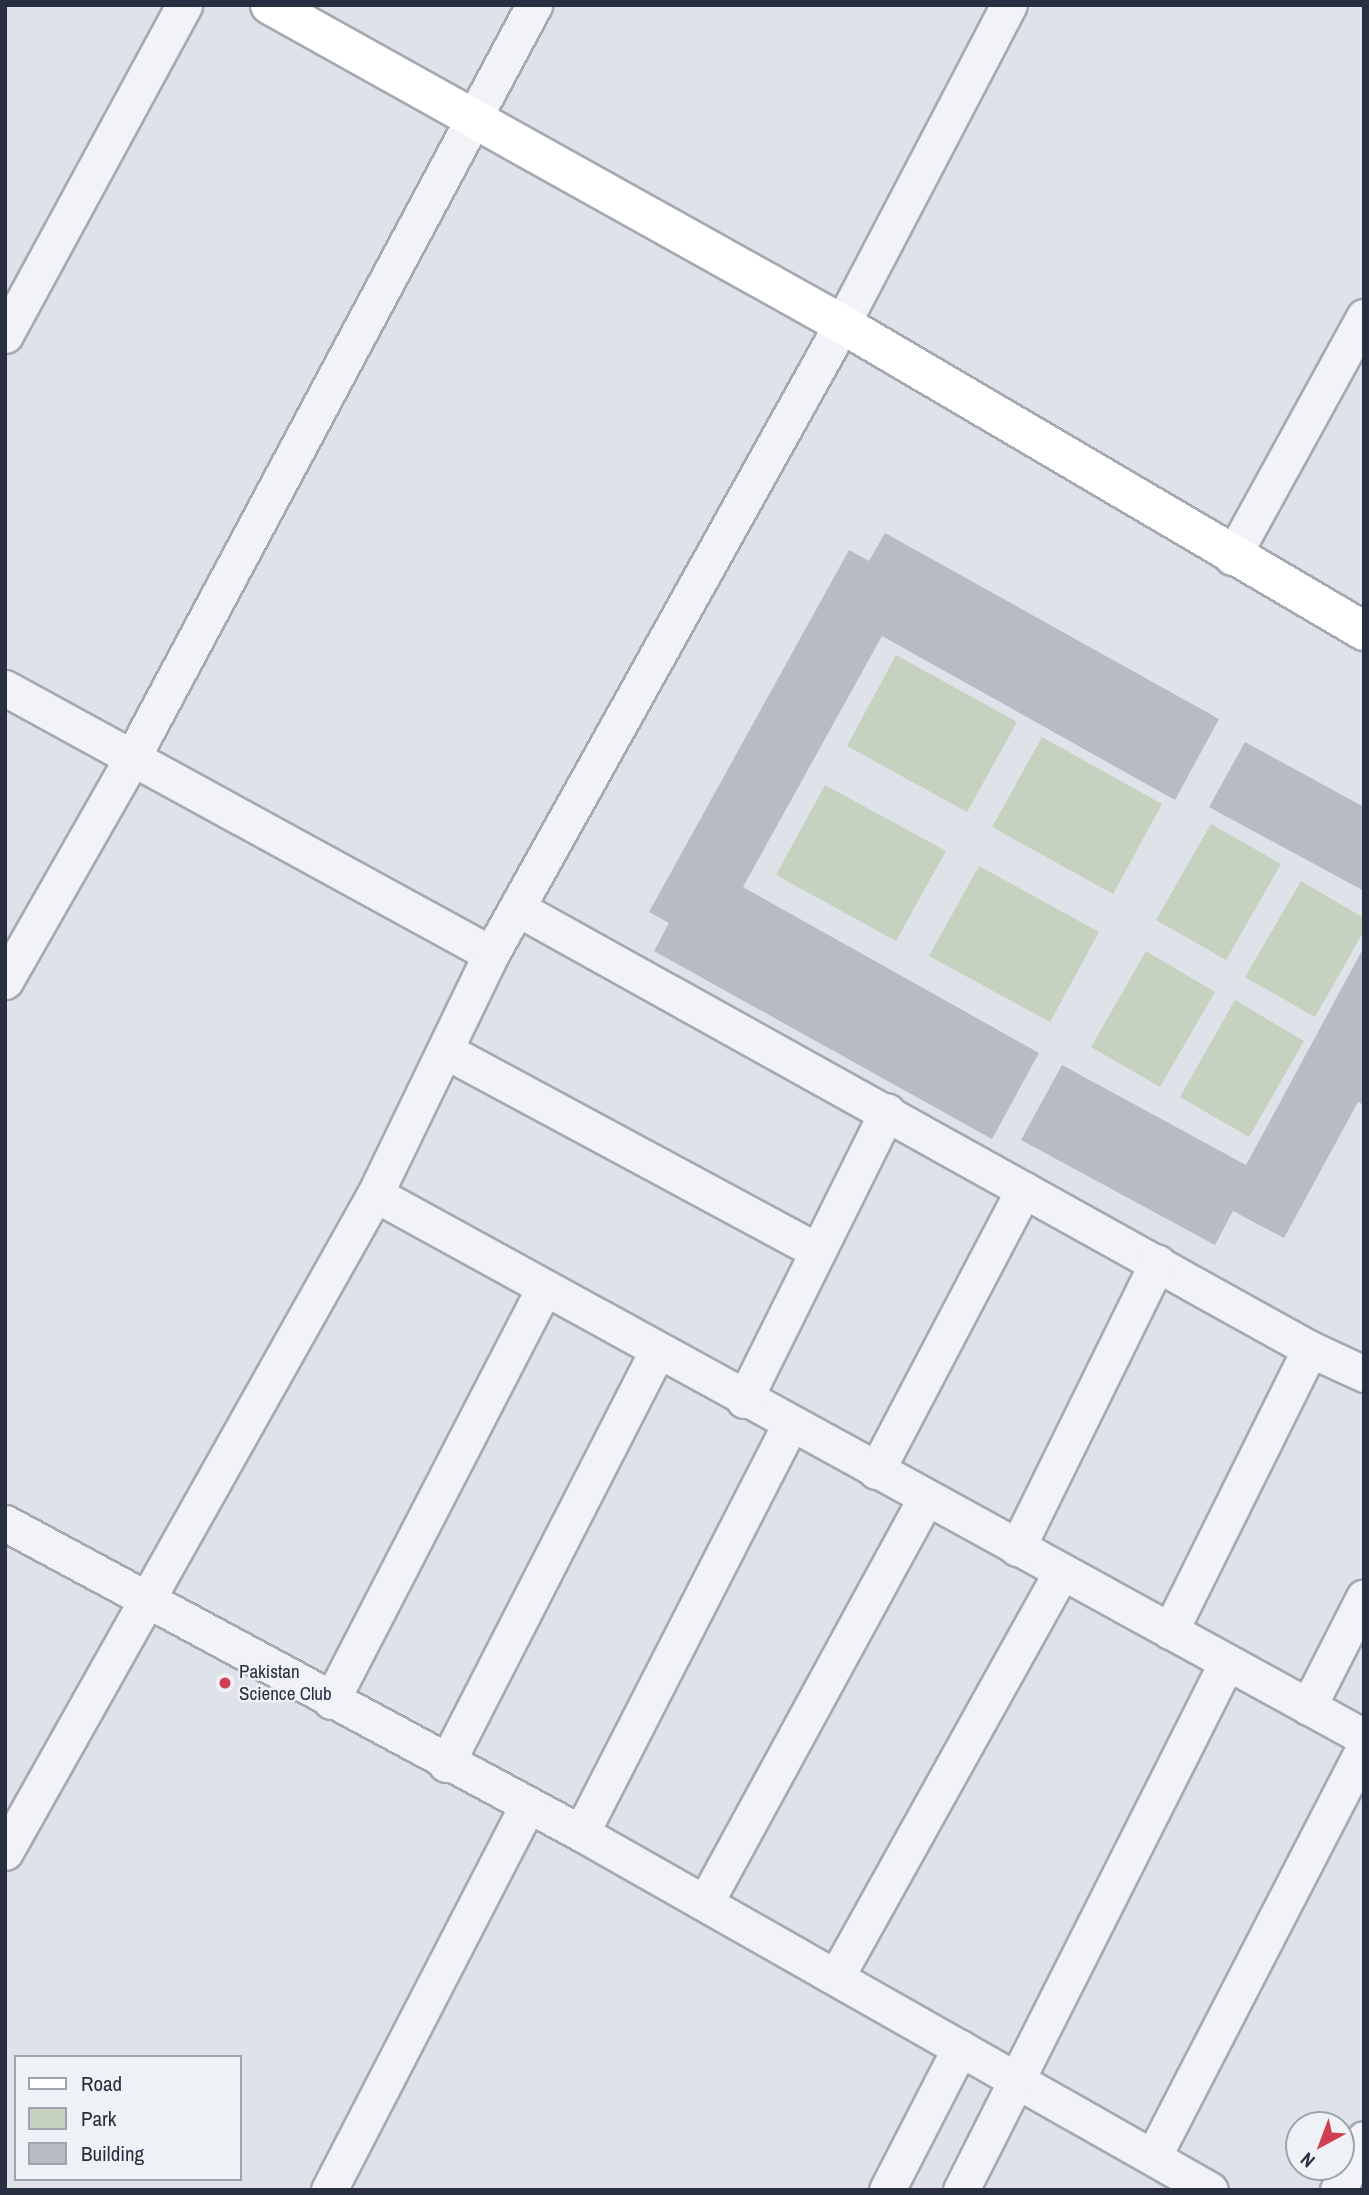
<!DOCTYPE html>
<html>
<head>
<meta charset="utf-8">
<style>
	body { margin:0 }
	#map { position:relative; width:1369px; height:2195px; overflow:hidden; background:#dfe2e8; font-family:"Archivo Narrow",sans-serif }
	div>[style] { position:absolute }
	.green>* { inset:0; background:#c4d2bf }
	.building>* { inset:0; background:#b6bbc5 }
	.roads { filter:drop-shadow(2px 0 #a4a9b2) drop-shadow(-2px 0 #a4a9b2) drop-shadow(0 2px #a4a9b2) drop-shadow(0 -2px #a4a9b2) }
	.street>* { height:35px; margin:-17.5px; padding:0 17.5px; transform-origin:17.5px; border-radius:17.5px; background:#f1f3f7 }
	.secondary>* { height:38px; margin:-19px; padding:0 19px; transform-origin:19px; border-radius:19px; background:#fff }
	.dots>* { width:19px; height:19px; translate:-50% -50%; box-sizing:border-box; border:4px solid #eef1f6; border-radius:50% }
	span { translate:-50% -50%; white-space:nowrap; text-align:center; line-height:1.15; -webkit-text-stroke:5px #eef1f6; paint-order:stroke }
	.poi-label { font-size:19px; color:#272f40 }
	.left { translate:0 -50%; text-align:left }
	.frame { position:absolute; inset:0; border:7px solid #272f40; pointer-events:none }
	.legend { position:absolute; left:14px; top:2055px; width:228px; height:126px; box-sizing:border-box; background:#eef1f6; border:2px solid #9ea3ad; margin:0; padding:9px 12px; list-style:none; font-size:21px; color:#272f40 }
	.legend li { display:flex; align-items:center; gap:14px; height:35px }
	.legend b { width:35px; border:2px solid #9ea3ad }
	.north { position:absolute; left:1285px; top:2111px; width:70px; height:70px; box-sizing:border-box; background:#eef1f6; border:2px solid #9ea3ad; border-radius:50%; rotate:221deg; font-size:19px; font-weight:700; line-height:28px; text-align:center; color:#272f40 }
	.north::after { content:''; display:block; margin:auto; width:24px; height:32px; background:#d14051; clip-path:polygon(50% 0,100% 100%,50% 72%,0 100%) }
</style>
</head>
<body>
<div id="map">
	<div class="green">
		<div style="clip-path:polygon(896px 655px,1017px 722px,967px 812px,847px 746px)"></div>
		<div style="clip-path:polygon(1042px 737px,1162px 804px,1113px 894px,992px 827px)"></div>
		<div style="clip-path:polygon(825px 785px,946px 851px,896px 941px,776px 875px)"></div>
		<div style="clip-path:polygon(1211px 824px,1281px 864px,1226px 960px,1156px 920px)"></div>
		<div style="clip-path:polygon(979px 866px,1099px 932px,1050px 1022px,929px 956px)"></div>
		<div style="clip-path:polygon(1301px 881px,1364px 918px,1364px 931px,1315px 1017px,1245px 977px)"></div>
		<div style="clip-path:polygon(1146px 951px,1215px 992px,1160px 1087px,1091px 1047px)"></div>
		<div style="clip-path:polygon(1235px 1000px,1304px 1041px,1249px 1137px,1180px 1097px)"></div>
	</div>
	<div class="building">
		<div style="clip-path:polygon(885px 533px,1219px 719px,1175px 800px,882px 636px,743px 887px,1039px 1053px,992px 1139px,654px 951px,669px 923px,649px 912px,849px 550px,869px 561px)"></div>
		<div style="clip-path:polygon(1245px 742px,1364px 807px,1364px 891px,1209px 807px)"></div>
		<div style="clip-path:polygon(1364px 947px,1364px 1105px,1358px 1102px,1284px 1238px,1233px 1211px,1215px 1245px,1021px 1140px,1062px 1065px,1246px 1165px)"></div>
	</div>
	<div class="roads">
		<div class="street">
			<div style="left:5px;top:335px;width:375px;rotate:-61.5deg"></div>
			<div style="left:1232px;top:557px;width:274px;rotate:-61.2deg"></div>
			<div style="left:5px;top:688px;width:554px;rotate:28.69deg"></div>
			<div style="left:517px;top:908px;width:907px;rotate:29.08deg"></div>
			<div style="left:1310px;top:1349px;width:315px;rotate:116.4deg"></div>
			<div style="left:5px;top:981px;width:257px;rotate:-60.3deg"></div>
			<div style="left:132px;top:758px;width:854px;rotate:-61.9deg"></div>
			<div style="left:446px;top:1051px;width:422px;rotate:28.3deg"></div>
			<div style="left:375px;top:1194px;width:1128px;rotate:28.77deg"></div>
			<div style="left:1310px;top:1349px;width:60px;rotate:24.8deg"></div>
			<div style="left:744px;top:1400px;width:322px;rotate:-63.6deg"></div>
			<div style="left:876px;top:1471px;width:318px;rotate:-62.3deg"></div>
			<div style="left:5px;top:1523px;width:654px;rotate:28.29deg"></div>
			<div style="left:581px;top:1833px;width:723px;rotate:29.58deg"></div>
			<div style="left:1017px;top:1548px;width:318px;rotate:-63.8deg"></div>
			<div style="left:331px;top:1701px;width:462px;rotate:-62.7deg"></div>
			<div style="left:1308px;top:1707px;width:123px;rotate:-63deg"></div>
			<div style="left:446px;top:1764px;width:463px;rotate:-62.9deg"></div>
			<div style="left:581px;top:1833px;width:458px;rotate:-62.9deg"></div>
			<div style="left:5px;top:1852px;width:755px;rotate:-60.65deg"></div>
			<div style="left:375px;top:1194px;width:267px;rotate:-64.2deg"></div>
			<div style="left:491px;top:954px;width:721px;rotate:-60.88deg"></div>
			<div style="left:842px;top:324px;width:360px;rotate:-62.4deg"></div>
			<div style="left:705px;top:1903px;width:460px;rotate:-61.4deg"></div>
			<div style="left:836px;top:1977px;width:463px;rotate:-60.9deg"></div>
			<div style="left:1153px;top:2157px;width:459px;rotate:-62.7deg"></div>
			<div style="left:329px;top:2190px;width:432px;rotate:-62.7deg"></div>
			<div style="left:887px;top:2190px;width:160px;rotate:-62.8deg"></div>
			<div style="left:961px;top:2190px;width:591px;rotate:-63.26deg"></div>
			<div style="left:1338px;top:2190px;width:57px;rotate:-63deg"></div>
		</div>
		<div class="secondary">
			<div style="left:270px;top:5px;width:655px;rotate:29.15deg"></div>
			<div style="left:842px;top:324px;width:606px;rotate:30.46deg"></div>
		</div>
	</div>
	<div class="dots">
		<div style="left:225px;top:1683px;background:#d14051"></div>
	</div>
	<div class="poi-label">
		<span class="left" style="left:239px;top:1683px">Pakistan<br>Science Club</span>
	</div>
	<div class="frame"></div>
	<ul class="legend">
	<li><b style="height:9px;background:#fff"></b>Road</li>
	<li><b style="height:19px;background:#c4d2bf"></b>Park</li>
	<li><b style="height:19px;background:#b6bbc5"></b>Building</li>
	</ul>
	<div class="north">N</div>
</div>
</body>
</html>
